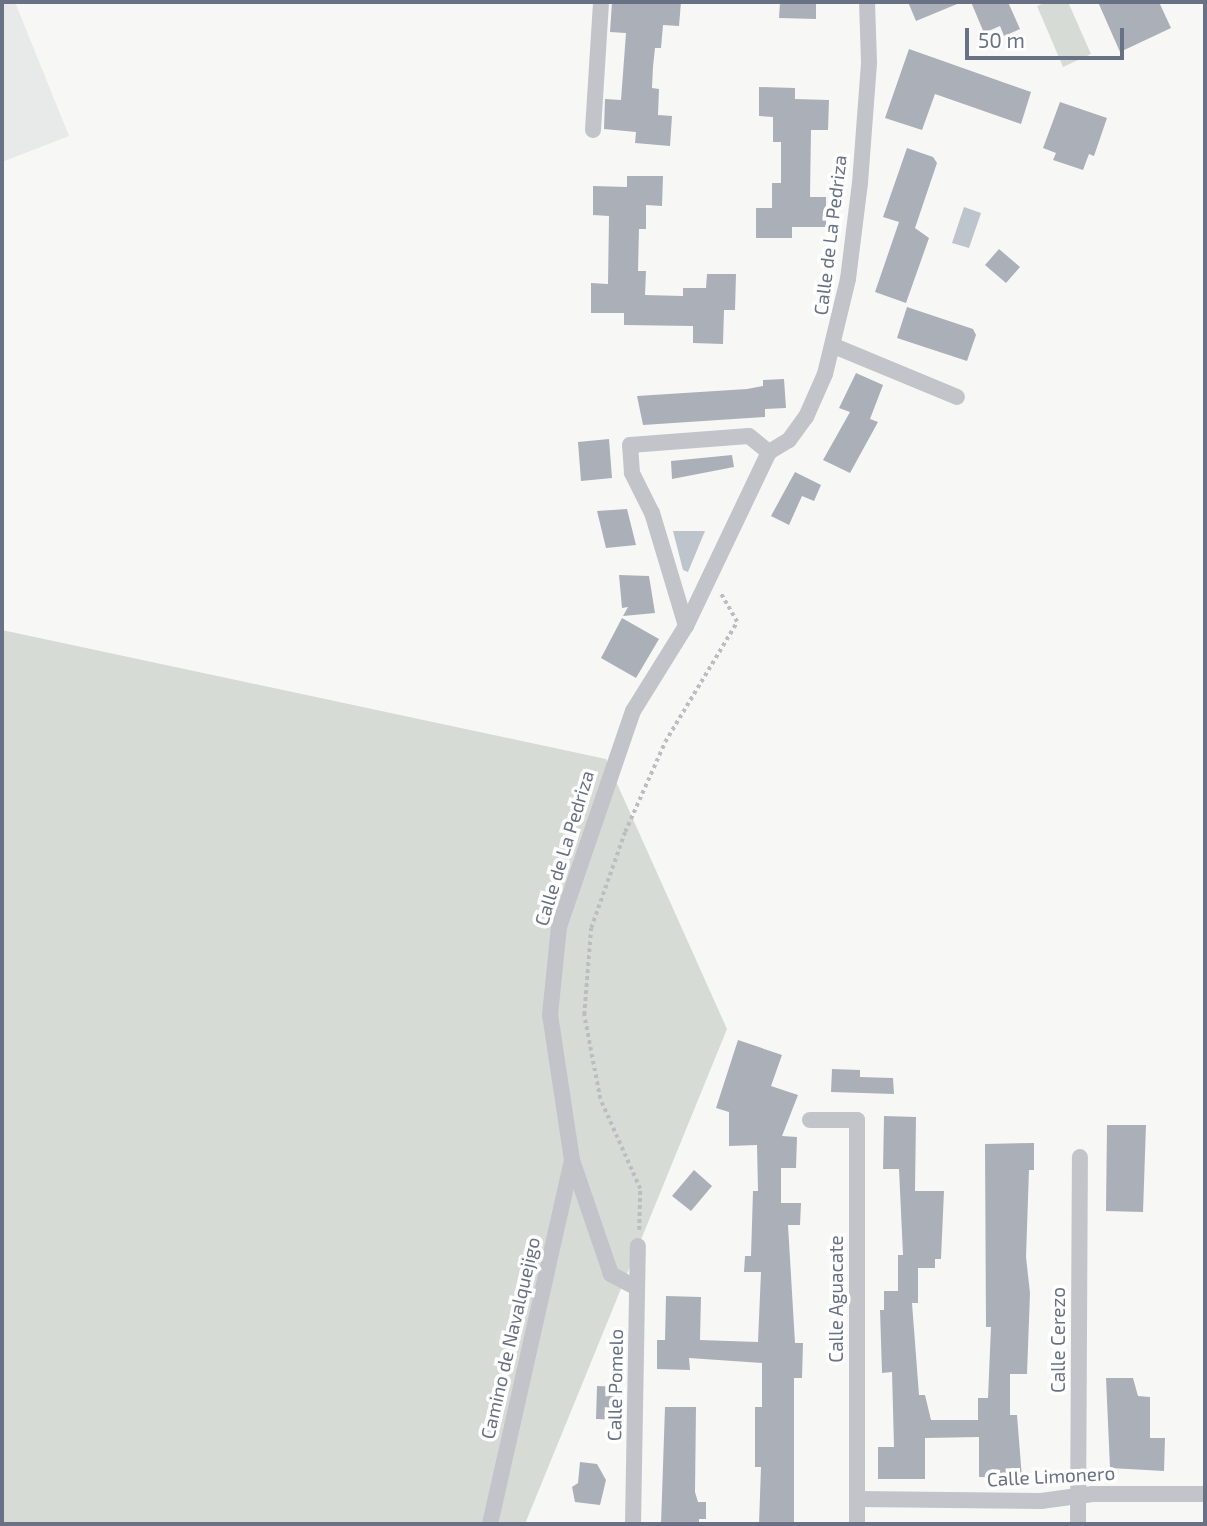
<!DOCTYPE html>
<html>
<head>
<meta charset="utf-8">
<style>
	body { margin:0 }
	#map { position:relative; width:1207px; height:1526px; overflow:hidden; background:#f7f8f5; font-family:"Exo 2",sans-serif }
	div>[style] { position:absolute }
	.built>* { inset:0; background:#e8e9e9 }
	.green>* { inset:0; background:#d6dcd5 }
	.water>* { inset:0; background:#bec4cb }
	.building>* { inset:0; background:#abafb8 }
	.path>* { height:3.5px; margin-top:-1.75px; transform-origin:0; background:repeating-linear-gradient(90deg,#bcbdc1 0 3.5px,transparent 0 7px) }
	.street>* { height:16px; margin:-8px; padding:0 8px; transform-origin:8px; border-radius:8px; background:#c2c4c9 }
	span { translate:-50% -50%; white-space:nowrap; text-align:center; line-height:1.15; -webkit-text-stroke:7px #fff; paint-order:stroke }
	.street-label { font-size:19px; color:#697284 }
	.frame { position:absolute; inset:0; border:4px solid #697284; pointer-events:none }
	.scale { position:absolute; left:965px; top:28px; width:159px; height:32px; box-sizing:border-box; border:4px solid #697284; border-top:0; padding-left:9px; font-size:21px; line-height:24px; white-space:nowrap; color:#697284; -webkit-text-stroke:5px #fff; paint-order:stroke }
</style>
</head>
<body>
<div id="map">
	<div class="built">
		<div style="clip-path:polygon(2px 2px,15px 2px,69px 136px,2px 162px)"></div>
	</div>
	<div class="green">
		<div style="clip-path:polygon(1047px 2px,1068px 2px,1091px 54px,1063px 67px,1037px 6px)"></div>
		<div style="clip-path:polygon(2px 630px,606px 759px,727px 1029px,525px 1524px,2px 1524px)"></div>
	</div>
	<div class="water">
		<div style="clip-path:polygon(964px 207px,981px 213px,969px 248px,952px 243px)"></div>
		<div style="clip-path:polygon(673px 531px,705px 531px,688px 572px,683px 570px)"></div>
	</div>
	<div class="building">
		<div style="clip-path:polygon(612px 2px,681px 2px,679px 26px,663px 25px,661px 48px,655px 48px,653px 67px,652px 88px,659px 89px,658px 115px,672px 116px,670px 146px,635px 143px,636px 132px,604px 129px,605px 99px,621px 100px,626px 33px,610px 32px)"></div>
		<div style="clip-path:polygon(780px 2px,816px 2px,816px 19px,779px 18px)"></div>
		<div style="clip-path:polygon(908px 2px,962px 2px,916px 21px)"></div>
		<div style="clip-path:polygon(971px 2px,1008px 2px,1020px 29px,1004px 36px,1000px 26px,984px 33px)"></div>
		<div style="clip-path:polygon(1098px 2px,1159px 2px,1171px 28px,1120px 52px)"></div>
		<div style="clip-path:polygon(909px 49px,1031px 92px,1021px 124px,935px 94px,922px 130px,885px 118px)"></div>
		<div style="clip-path:polygon(759px 87px,795px 88px,795px 99px,829px 100px,828px 130px,811px 130px,810px 197px,826px 197px,826px 227px,792px 227px,792px 238px,756px 238px,756px 208px,772px 208px,772px 183px,781px 183px,781px 142px,773px 142px,773px 117px,759px 116px)"></div>
		<div style="clip-path:polygon(1060px 102px,1107px 118px,1094px 156px,1089px 154px,1083px 170px,1053px 160px,1056px 153px,1043px 148px)"></div>
		<div style="clip-path:polygon(907px 148px,933px 157px,937px 163px,915px 228px,929px 238px,906px 303px,875px 292px,899px 222px,883px 217px)"></div>
		<div style="clip-path:polygon(627px 176px,663px 176px,662px 206px,646px 205px,646px 229px,639px 229px,638px 271px,646px 271px,645px 295px,683px 296px,683px 288px,706px 288px,707px 274px,736px 274px,735px 310px,724px 310px,723px 344px,693px 343px,693px 326px,624px 325px,624px 313px,591px 313px,591px 283px,608px 284px,609px 216px,593px 215px,593px 186px,627px 187px)"></div>
		<div style="clip-path:polygon(999px 249px,1020px 267px,1006px 283px,985px 265px)"></div>
		<div style="clip-path:polygon(907px 307px,973px 329px,976px 335px,967px 361px,897px 338px)"></div>
		<div style="clip-path:polygon(856px 373px,883px 385px,870px 419px,878px 422px,850px 473px,823px 460px,850px 412px,839px 408px)"></div>
		<div style="clip-path:polygon(784px 379px,786px 408px,765px 409px,765px 417px,643px 425px,637px 396px,747px 389px,763px 386px,763px 380px)"></div>
		<div style="clip-path:polygon(609px 439px,612px 478px,581px 481px,578px 442px)"></div>
		<div style="clip-path:polygon(732px 455px,734px 467px,672px 479px,671px 461px)"></div>
		<div style="clip-path:polygon(795px 472px,821px 485px,814px 501px,802px 496px,789px 525px,771px 516px)"></div>
		<div style="clip-path:polygon(627px 509px,636px 545px,606px 548px,597px 511px)"></div>
		<div style="clip-path:polygon(619px 575px,649px 576px,655px 613px,623px 616px,628px 607px,622px 608px)"></div>
		<div style="clip-path:polygon(622px 618px,659px 639px,636px 678px,601px 658px)"></div>
		<div style="clip-path:polygon(738px 1040px,782px 1055px,771px 1086px,798px 1095px,782px 1136px,797px 1137px,796px 1168px,781px 1168px,781px 1203px,801px 1203px,800px 1225px,788px 1225px,795px 1343px,803px 1343px,802px 1378px,794px 1378px,794px 1524px,759px 1524px,761px 1467px,755px 1467px,755px 1407px,762px 1407px,762px 1363px,689px 1358px,690px 1370px,657px 1369px,657px 1340px,665px 1340px,666px 1296px,701px 1297px,700px 1340px,758px 1342px,761px 1272px,744px 1272px,745px 1256px,751px 1256px,753px 1191px,758px 1191px,757px 1145px,729px 1146px,729px 1112px,716px 1108px)"></div>
		<div style="clip-path:polygon(832px 1069px,860px 1070px,860px 1077px,893px 1078px,894px 1094px,831px 1092px)"></div>
		<div style="clip-path:polygon(884px 1116px,916px 1117px,915px 1191px,944px 1191px,941px 1259px,935px 1259px,935px 1268px,918px 1268px,918px 1303px,912px 1303px,919px 1395px,925px 1395px,931px 1420px,978px 1420px,978px 1398px,988px 1398px,991px 1327px,986px 1327px,985px 1144px,1034px 1143px,1034px 1170px,1029px 1170px,1026px 1257px,1030px 1293px,1027px 1374px,1010px 1374px,1010px 1415px,1017px 1415px,1022px 1478px,979px 1477px,979px 1437px,925px 1438px,925px 1479px,878px 1479px,878px 1447px,894px 1447px,892px 1372px,882px 1373px,880px 1310px,884px 1310px,884px 1291px,898px 1291px,898px 1255px,903px 1255px,899px 1169px,883px 1169px)"></div>
		<div style="clip-path:polygon(1107px 1125px,1146px 1125px,1143px 1212px,1106px 1211px)"></div>
		<div style="clip-path:polygon(694px 1170px,712px 1186px,691px 1211px,672px 1196px)"></div>
		<div style="clip-path:polygon(1106px 1378px,1133px 1378px,1138px 1396px,1150px 1397px,1150px 1438px,1165px 1438px,1164px 1471px,1110px 1468px)"></div>
		<div style="clip-path:polygon(597px 1386px,621px 1387px,620px 1420px,596px 1419px)"></div>
		<div style="clip-path:polygon(665px 1407px,696px 1407px,695px 1492px,698px 1502px,706px 1502px,706px 1519px,699px 1519px,699px 1524px,661px 1524px)"></div>
		<div style="clip-path:polygon(580px 1462px,597px 1464px,606px 1480px,600px 1505px,575px 1502px,572px 1487px,578px 1483px)"></div>
	</div>
	<div class="path">
		<div style="left:639px;top:1230px;width:41px;rotate:-88.6deg"></div>
		<div style="left:640px;top:1189px;width:98px;rotate:-114deg"></div>
		<div style="left:600px;top:1099px;width:86px;rotate:-100.8deg"></div>
		<div style="left:584px;top:1015px;width:87px;rotate:-85.4deg"></div>
		<div style="left:591px;top:928px;width:102px;rotate:-70.5deg"></div>
		<div style="left:625px;top:832px;width:98px;rotate:-66deg"></div>
		<div style="left:665px;top:742px;width:140px;rotate:-59deg"></div>
		<div style="left:737px;top:622px;width:32px;rotate:-120deg"></div>
	</div>
	<div class="street">
		<div style="left:593px;top:130px;width:128px;rotate:-86.4deg"></div>
		<div style="left:834px;top:346px;width:133px;rotate:22.5deg"></div>
		<div style="left:686px;top:626px;width:118px;rotate:-106.7deg"></div>
		<div style="left:652px;top:513px;width:45px;rotate:-116.6deg"></div>
		<div style="left:632px;top:473px;width:28px;rotate:-94deg"></div>
		<div style="left:630px;top:445px;width:119px;rotate:-4.3deg"></div>
		<div style="left:749px;top:436px;width:26px;rotate:39deg"></div>
		<div style="left:810px;top:1120px;width:47px"></div>
		<div style="left:857px;top:1120px;width:404px;rotate:90deg"></div>
		<div style="left:637px;top:1288px;width:30px;rotate:-152deg"></div>
		<div style="left:611px;top:1274px;width:120px;rotate:-108.9deg"></div>
		<div style="left:572px;top:1160px;width:147px;rotate:-98.6deg"></div>
		<div style="left:550px;top:1015px;width:88px;rotate:-84.2deg"></div>
		<div style="left:559px;top:927px;width:228px;rotate:-71.1deg"></div>
		<div style="left:633px;top:711px;width:100px;rotate:-58.1deg"></div>
		<div style="left:686px;top:626px;width:193px;rotate:-64.5deg"></div>
		<div style="left:769px;top:452px;width:23px;rotate:-31deg"></div>
		<div style="left:789px;top:440px;width:29px;rotate:-54deg"></div>
		<div style="left:806px;top:417px;width:47px;rotate:-66.2deg"></div>
		<div style="left:825px;top:374px;width:98px;rotate:-76.4deg"></div>
		<div style="left:848px;top:279px;width:97px;rotate:-82.9deg"></div>
		<div style="left:860px;top:183px;width:121px;rotate:-85.7deg"></div>
		<div style="left:869px;top:62px;width:60px;rotate:-91.9deg"></div>
		<div style="left:857px;top:1499px;width:184px;rotate:0.6deg"></div>
		<div style="left:1041px;top:1501px;width:52px;rotate:-7.7deg"></div>
		<div style="left:1093px;top:1494px;width:112px"></div>
		<div style="left:490px;top:1524px;width:372px;rotate:-77.3deg"></div>
		<div style="left:633px;top:1524px;width:278px;rotate:-89deg"></div>
		<div style="left:1078px;top:1524px;width:367px;rotate:-89.7deg"></div>
	</div>
	<div class="street-label">
		<span style="left:830px;top:235px;rotate:-83deg">Calle de La Pedriza</span>
		<span style="left:564px;top:848px;rotate:-73deg">Calle de La Pedriza</span>
		<span style="left:836px;top:1299px;rotate:-90deg">Calle Aguacate</span>
		<span style="left:510px;top:1338px;rotate:-77deg">Camino de Navalquejigo</span>
		<span style="left:1058px;top:1340px;rotate:-90deg">Calle Cerezo</span>
		<span style="left:615px;top:1385px;rotate:-89deg">Calle Pomelo</span>
		<span style="left:1051px;top:1476px;rotate:-3deg">Calle Limonero</span>
	</div>
	<div class="frame"></div>
	<div class="scale">50 m</div>
</div>
</body>
</html>
